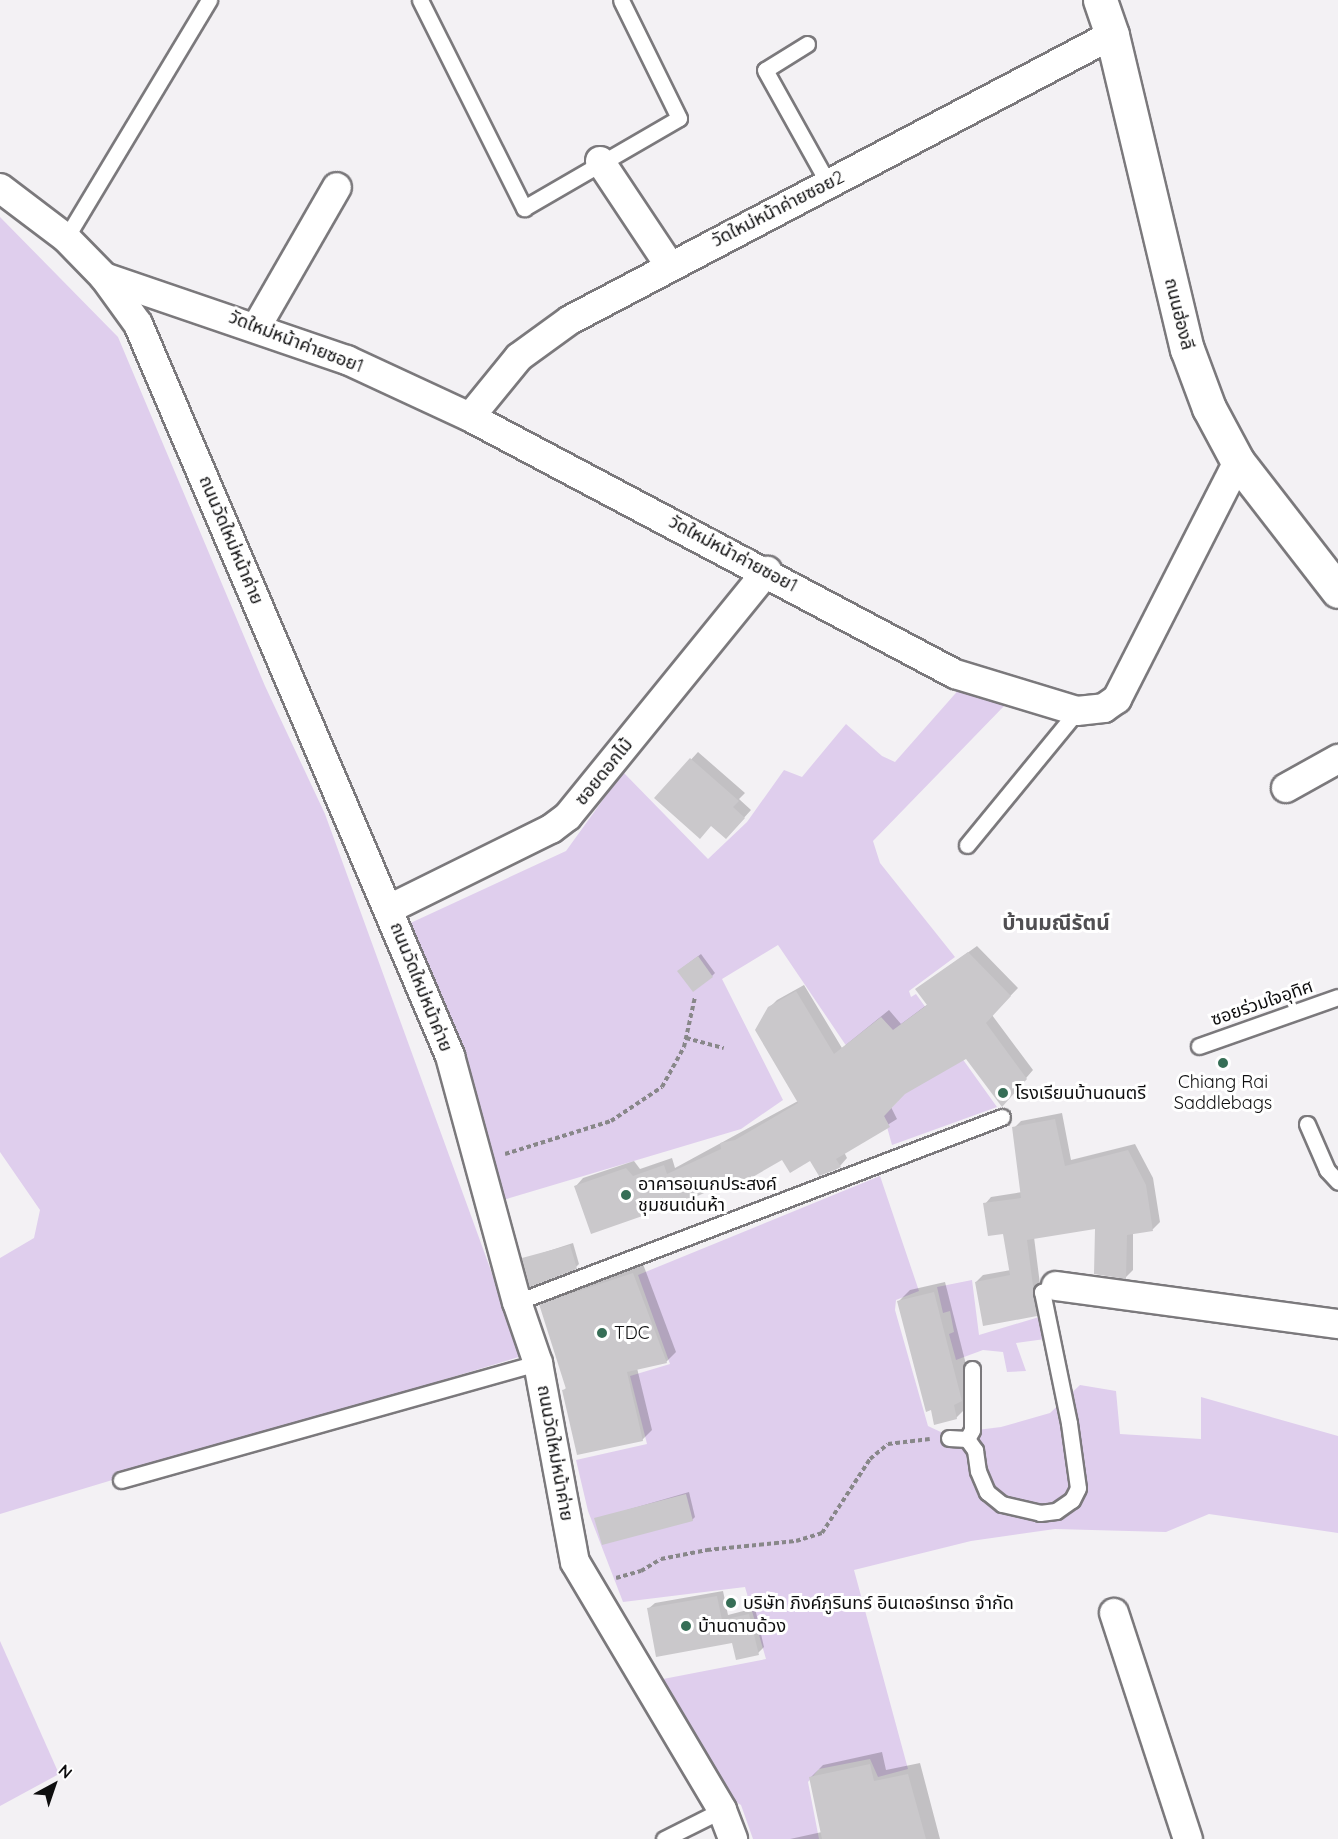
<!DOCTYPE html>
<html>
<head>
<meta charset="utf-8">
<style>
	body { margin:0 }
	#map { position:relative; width:1338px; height:1839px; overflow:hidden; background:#f3f1f4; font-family:Quicksand,"Noto Sans Thai",sans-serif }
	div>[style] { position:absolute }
	.green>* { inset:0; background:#dfceed }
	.shadow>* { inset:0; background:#0003 }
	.building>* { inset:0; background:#cac8cb }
	.path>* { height:4px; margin-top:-2px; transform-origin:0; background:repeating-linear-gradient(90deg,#888789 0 4.5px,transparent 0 7.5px) }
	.roads { filter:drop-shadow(2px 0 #7b797c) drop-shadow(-2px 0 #7b797c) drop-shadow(0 2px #7b797c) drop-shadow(0 -2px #7b797c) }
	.service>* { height:15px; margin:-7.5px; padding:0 7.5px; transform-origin:7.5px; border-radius:7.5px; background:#fff }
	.minor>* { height:28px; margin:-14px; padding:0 14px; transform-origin:14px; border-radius:14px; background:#fff }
	.tertiary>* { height:33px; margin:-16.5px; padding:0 16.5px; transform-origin:16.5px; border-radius:16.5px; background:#fff }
	.dots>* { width:16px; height:16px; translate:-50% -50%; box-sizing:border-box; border:3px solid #fff; border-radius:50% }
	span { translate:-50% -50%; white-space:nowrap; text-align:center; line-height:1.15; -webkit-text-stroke:6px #fff; paint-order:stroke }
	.street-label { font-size:18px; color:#0e0e0f }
	.poi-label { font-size:18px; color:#0e0e0f }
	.left { translate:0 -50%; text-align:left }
	.quarter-label { font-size:21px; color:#504f52; font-weight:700 }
	.north { position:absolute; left:24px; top:1755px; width:60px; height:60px; -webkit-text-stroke:4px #fff; paint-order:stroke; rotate:40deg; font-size:16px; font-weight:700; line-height:24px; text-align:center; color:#0e0e0f }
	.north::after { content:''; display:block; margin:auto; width:21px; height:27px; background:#0e0e0f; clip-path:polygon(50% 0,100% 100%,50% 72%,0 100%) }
</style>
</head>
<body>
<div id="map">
	<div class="green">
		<div style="clip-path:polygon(0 217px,118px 337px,265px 686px,325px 814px,522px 1356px,0 1514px,0 1258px,34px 1238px,40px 1210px,0 1152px)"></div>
		<div style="clip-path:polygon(962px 686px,1006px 704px,873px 841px,880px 863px,955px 957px,909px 991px,911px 997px,916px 994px,997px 1107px,892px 1145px,884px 1116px,898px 1101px,845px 1044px,778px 945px,722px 979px,783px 1100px,741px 1129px,500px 1201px,404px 926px,566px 851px,623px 772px,708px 859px,747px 822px,784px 770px,802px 777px,846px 724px,882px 756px,895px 762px)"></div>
		<div style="clip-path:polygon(880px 1176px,919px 1291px,896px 1300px,895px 1310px,928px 1426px,945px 1434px,1001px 1427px,1050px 1413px,1080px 1385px,1116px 1391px,1120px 1434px,1201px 1439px,1201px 1397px,1338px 1436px,1338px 1533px,1209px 1514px,1166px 1532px,1055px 1529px,971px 1541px,854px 1570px,908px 1769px,878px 1777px,870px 1759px,819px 1769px,808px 1782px,819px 1839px,753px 1839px,741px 1805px,722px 1793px,658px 1680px,766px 1659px,745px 1587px,623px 1602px,588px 1511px,576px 1460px,647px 1444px,630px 1376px,670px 1364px,638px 1275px)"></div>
		<div style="clip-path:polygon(972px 1280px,979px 1335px,1039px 1317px,1045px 1339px,1016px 1343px,1026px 1371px,1007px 1372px,1003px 1352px,983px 1350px,956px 1360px,949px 1334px,954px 1332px,950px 1311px,943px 1313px,937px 1287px)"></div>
		<div style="clip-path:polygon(0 1641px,59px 1774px,0 1806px)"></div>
	</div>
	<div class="shadow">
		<div style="clip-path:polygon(698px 752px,745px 793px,739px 799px,751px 810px,733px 830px,712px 824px,656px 798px)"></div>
		<div style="clip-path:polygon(977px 946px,1018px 988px,992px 1015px,1033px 1070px,1009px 1098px,966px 1057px,905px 1092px,891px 1107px,897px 1119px,844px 1152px,847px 1158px,840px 1166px,811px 1159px,783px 1158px,751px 1177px,576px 1186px,583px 1178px,634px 1161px,640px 1169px,672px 1158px,675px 1168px,798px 1101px,769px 1008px,777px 1000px,804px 985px,842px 1048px,889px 1010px,901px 1024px,928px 1004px,917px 989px)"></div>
		<div style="clip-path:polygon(701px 954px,715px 973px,712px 976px,682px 968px)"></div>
		<div style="clip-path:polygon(1062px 1113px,1071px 1160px,1135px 1144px,1153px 1178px,1160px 1222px,1153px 1229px,1133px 1233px,1133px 1270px,1126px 1277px,1097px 1227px,1034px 1237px,1043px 1308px,1036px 1315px,976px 1282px,983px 1275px,1011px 1270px,1005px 1232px,985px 1204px,991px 1197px,1022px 1192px,1014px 1128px,1021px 1121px)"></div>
		<div style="clip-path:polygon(573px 1243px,579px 1264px,576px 1267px,524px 1259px)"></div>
		<div style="clip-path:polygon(643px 1264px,676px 1352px,666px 1362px,637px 1368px,652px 1430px,642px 1440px,564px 1390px,567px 1387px,541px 1304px,551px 1295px)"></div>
		<div style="clip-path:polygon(945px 1282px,972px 1388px,968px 1406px,956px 1418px,899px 1301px,910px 1290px)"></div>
		<div style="clip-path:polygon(689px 1492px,695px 1517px,692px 1520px,596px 1519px)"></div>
		<div style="clip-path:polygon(723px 1591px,728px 1615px,755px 1608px,764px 1647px,758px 1653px,648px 1609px,655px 1603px)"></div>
		<div style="clip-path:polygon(882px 1752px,886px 1770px,920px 1763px,940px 1839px,790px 1839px,822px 1832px,811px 1777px,823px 1765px)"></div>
	</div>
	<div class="building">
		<div style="clip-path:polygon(690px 758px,739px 801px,733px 807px,745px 818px,726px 839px,711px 826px,700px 839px,654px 798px)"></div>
		<div style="clip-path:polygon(968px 952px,1011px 996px,986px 1023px,1027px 1079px,1002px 1107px,966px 1059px,905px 1094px,884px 1116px,890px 1127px,836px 1159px,841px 1167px,835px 1170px,819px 1176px,810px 1161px,790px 1173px,782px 1160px,751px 1178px,724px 1184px,691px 1199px,591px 1234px,574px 1186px,626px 1168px,633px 1176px,664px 1165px,667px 1174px,721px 1149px,720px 1143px,735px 1140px,798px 1103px,755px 1030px,768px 1007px,796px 991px,834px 1054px,881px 1017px,893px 1030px,927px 1005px,915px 989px)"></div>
		<div style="clip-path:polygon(698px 956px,713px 977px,693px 992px,677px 971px)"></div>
		<div style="clip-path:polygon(1055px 1119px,1065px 1166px,1128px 1150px,1146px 1185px,1153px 1231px,1127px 1235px,1126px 1279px,1094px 1274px,1095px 1229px,1027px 1240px,1037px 1316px,983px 1326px,975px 1282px,1010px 1275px,1003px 1234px,988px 1236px,983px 1203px,1021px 1198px,1012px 1127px)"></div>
		<div style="clip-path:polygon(570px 1245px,577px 1269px,530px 1287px,522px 1258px)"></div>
		<div style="clip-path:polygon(633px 1273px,667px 1363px,627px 1372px,643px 1441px,577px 1455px,562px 1390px,566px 1389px,539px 1304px)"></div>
		<div style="clip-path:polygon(934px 1292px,962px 1401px,954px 1405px,957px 1419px,934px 1425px,931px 1410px,926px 1412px,897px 1301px)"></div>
		<div style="clip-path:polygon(686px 1494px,693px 1521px,602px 1545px,594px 1518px)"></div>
		<div style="clip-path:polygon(717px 1596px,722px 1620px,749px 1614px,759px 1655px,736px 1660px,732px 1643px,656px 1657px,647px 1608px)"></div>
		<div style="clip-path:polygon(870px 1764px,874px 1781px,908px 1774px,926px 1839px,822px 1839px,809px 1777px)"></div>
	</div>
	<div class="path">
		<div style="left:686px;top:1038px;width:39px;rotate:15deg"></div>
		<div style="left:505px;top:1154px;width:111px;rotate:-17.3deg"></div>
		<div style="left:611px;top:1121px;width:61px;rotate:-33.7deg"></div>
		<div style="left:662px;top:1087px;width:46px;rotate:-61.2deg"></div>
		<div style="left:684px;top:1047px;width:51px;rotate:-77.6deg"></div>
		<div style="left:616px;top:1578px;width:26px;rotate:-16deg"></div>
		<div style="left:641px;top:1571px;width:23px;rotate:-31deg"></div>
		<div style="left:661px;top:1559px;width:47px;rotate:-11.1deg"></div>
		<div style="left:707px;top:1550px;width:89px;rotate:-5.8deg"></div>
		<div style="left:796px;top:1541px;width:27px;rotate:-17deg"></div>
		<div style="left:822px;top:1533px;width:88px;rotate:-57deg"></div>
		<div style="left:870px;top:1459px;width:23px;rotate:-40deg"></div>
		<div style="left:888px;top:1444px;width:42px;rotate:-6.8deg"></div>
	</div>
	<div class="roads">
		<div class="service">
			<div style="left:420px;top:0;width:233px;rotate:63.4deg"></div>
			<div style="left:524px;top:208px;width:179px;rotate:-30.1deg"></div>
			<div style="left:679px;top:118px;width:131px;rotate:-116.2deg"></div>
			<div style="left:807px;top:44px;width:49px;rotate:148.2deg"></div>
			<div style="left:765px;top:70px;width:129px;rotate:60.9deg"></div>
			<div style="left:66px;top:238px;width:278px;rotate:-59deg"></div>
			<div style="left:967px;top:845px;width:173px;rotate:-50.6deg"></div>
			<div style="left:1199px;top:1046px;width:147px;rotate:-19.4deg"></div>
			<div style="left:1307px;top:1124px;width:50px;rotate:66.5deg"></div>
			<div style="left:1327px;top:1170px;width:16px;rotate:47deg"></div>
			<div style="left:517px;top:1302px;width:519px;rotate:-20.88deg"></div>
			<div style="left:949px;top:1438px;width:18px;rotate:3deg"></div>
			<div style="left:967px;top:1439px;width:14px;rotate:54deg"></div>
			<div style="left:975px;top:1450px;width:21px;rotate:82deg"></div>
			<div style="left:978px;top:1471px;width:23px;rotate:67deg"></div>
			<div style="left:987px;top:1492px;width:19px;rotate:39deg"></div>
			<div style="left:1002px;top:1504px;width:39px;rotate:13deg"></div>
			<div style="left:1040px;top:1513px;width:16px;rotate:-7deg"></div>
			<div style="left:1056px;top:1511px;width:19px;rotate:-35deg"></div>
			<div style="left:1072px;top:1500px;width:13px;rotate:-63deg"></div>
			<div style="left:1078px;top:1488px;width:66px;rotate:-97.9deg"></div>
			<div style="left:1069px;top:1423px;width:134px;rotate:-101.6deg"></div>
			<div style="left:1042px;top:1292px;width:15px;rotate:-23deg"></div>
			<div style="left:967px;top:1439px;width:10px;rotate:-61deg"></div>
			<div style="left:972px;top:1430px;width:61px;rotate:-90deg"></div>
			<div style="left:121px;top:1480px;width:433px;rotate:-15.7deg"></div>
			<div style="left:664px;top:1839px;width:65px;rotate:-26.6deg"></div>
		</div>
		<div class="minor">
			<div style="left:600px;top:161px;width:125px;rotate:56.4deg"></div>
			<div style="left:0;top:188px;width:83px;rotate:37.1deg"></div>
			<div style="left:66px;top:238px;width:54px;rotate:45.7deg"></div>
			<div style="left:104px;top:277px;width:58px;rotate:54.1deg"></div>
			<div style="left:138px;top:324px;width:796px;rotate:66.91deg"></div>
			<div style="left:450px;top:1056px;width:255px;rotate:74.8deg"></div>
			<div style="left:517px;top:1302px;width:65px;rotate:71deg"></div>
			<div style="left:538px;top:1363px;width:202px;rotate:79.5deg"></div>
			<div style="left:575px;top:1562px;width:288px;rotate:59.3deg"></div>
			<div style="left:722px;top:1810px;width:31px;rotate:69deg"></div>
			<div style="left:104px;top:277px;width:257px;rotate:18.9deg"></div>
			<div style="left:347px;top:360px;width:136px;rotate:24.9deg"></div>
			<div style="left:470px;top:417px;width:549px;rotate:27.92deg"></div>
			<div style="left:955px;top:674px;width:127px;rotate:16.9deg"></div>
			<div style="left:1077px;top:711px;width:27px;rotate:-6deg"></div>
			<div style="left:1104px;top:708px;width:16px;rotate:-35deg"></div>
			<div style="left:1117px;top:699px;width:266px;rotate:-63deg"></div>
			<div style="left:257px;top:326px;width:160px;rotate:-60.1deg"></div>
			<div style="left:470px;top:417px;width:77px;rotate:-50.8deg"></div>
			<div style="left:519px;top:357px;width:63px;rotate:-36deg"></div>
			<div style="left:570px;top:320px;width:612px;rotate:-27.74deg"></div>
			<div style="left:1286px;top:788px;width:60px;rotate:-29.1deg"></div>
			<div style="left:389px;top:909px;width:181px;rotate:-26.3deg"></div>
			<div style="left:551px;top:829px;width:21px;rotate:-37deg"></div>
			<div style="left:568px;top:816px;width:316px;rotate:-50.9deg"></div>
			<div style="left:1056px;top:1286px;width:285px;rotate:7.7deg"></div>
			<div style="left:1114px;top:1613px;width:238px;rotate:71.9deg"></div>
		</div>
		<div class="tertiary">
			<div style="left:1100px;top:0;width:37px;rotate:71deg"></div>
			<div style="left:1112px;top:35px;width:323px;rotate:76.6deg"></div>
			<div style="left:1187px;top:349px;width:63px;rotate:69.6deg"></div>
			<div style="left:1209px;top:408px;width:61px;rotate:61.8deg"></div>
			<div style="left:1238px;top:462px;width:163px;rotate:52.2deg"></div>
		</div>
	</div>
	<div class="dots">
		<div style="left:1223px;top:1063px;background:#366e56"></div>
		<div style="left:1003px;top:1093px;background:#366e56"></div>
		<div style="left:626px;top:1195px;background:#366e56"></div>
		<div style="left:602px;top:1333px;background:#366e56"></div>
		<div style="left:731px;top:1603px;background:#366e56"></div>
		<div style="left:686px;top:1626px;background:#366e56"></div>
	</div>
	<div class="street-label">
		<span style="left:778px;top:209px;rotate:-27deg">วัดใหม่หน้าค่ายซอย2</span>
		<span style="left:1179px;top:314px;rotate:76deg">ถนนฮ่องลี</span>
		<span style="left:296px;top:342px;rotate:21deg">วัดใหม่หน้าค่ายซอย1</span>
		<span style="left:231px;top:540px;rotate:67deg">ถนนวัดใหม่หน้าค่าย</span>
		<span style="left:733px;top:554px;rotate:28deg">วัดใหม่หน้าค่ายซอย1</span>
		<span style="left:604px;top:772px;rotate:-51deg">ซอยดอกไม้</span>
		<span style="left:421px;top:987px;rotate:68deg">ถนนวัดใหม่หน้าค่าย</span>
		<span style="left:1262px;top:1003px;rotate:-19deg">ซอยร่วมใจอุทิศ</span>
		<span style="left:555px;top:1453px;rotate:80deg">ถนนวัดใหม่หน้าค่าย</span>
	</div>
	<div class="poi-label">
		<span style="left:1223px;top:1093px">Chiang Rai<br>Saddlebags</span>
		<span class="left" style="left:1015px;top:1093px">โรงเรียนบ้านดนตรี</span>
		<span class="left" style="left:638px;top:1195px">อาคารอเนกประสงค์<br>ชุมชนเด่นห้า</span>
		<span class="left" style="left:614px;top:1333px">TDC</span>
		<span class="left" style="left:743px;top:1603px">บริษัท ภิงค์ภูรินทร์ อินเตอร์เทรด จำกัด</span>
		<span class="left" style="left:698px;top:1626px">บ้านดาบด้วง</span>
	</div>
	<div class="quarter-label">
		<span style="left:1056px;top:922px">บ้านมณีรัตน์</span>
	</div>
	<div class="north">N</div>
</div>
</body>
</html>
